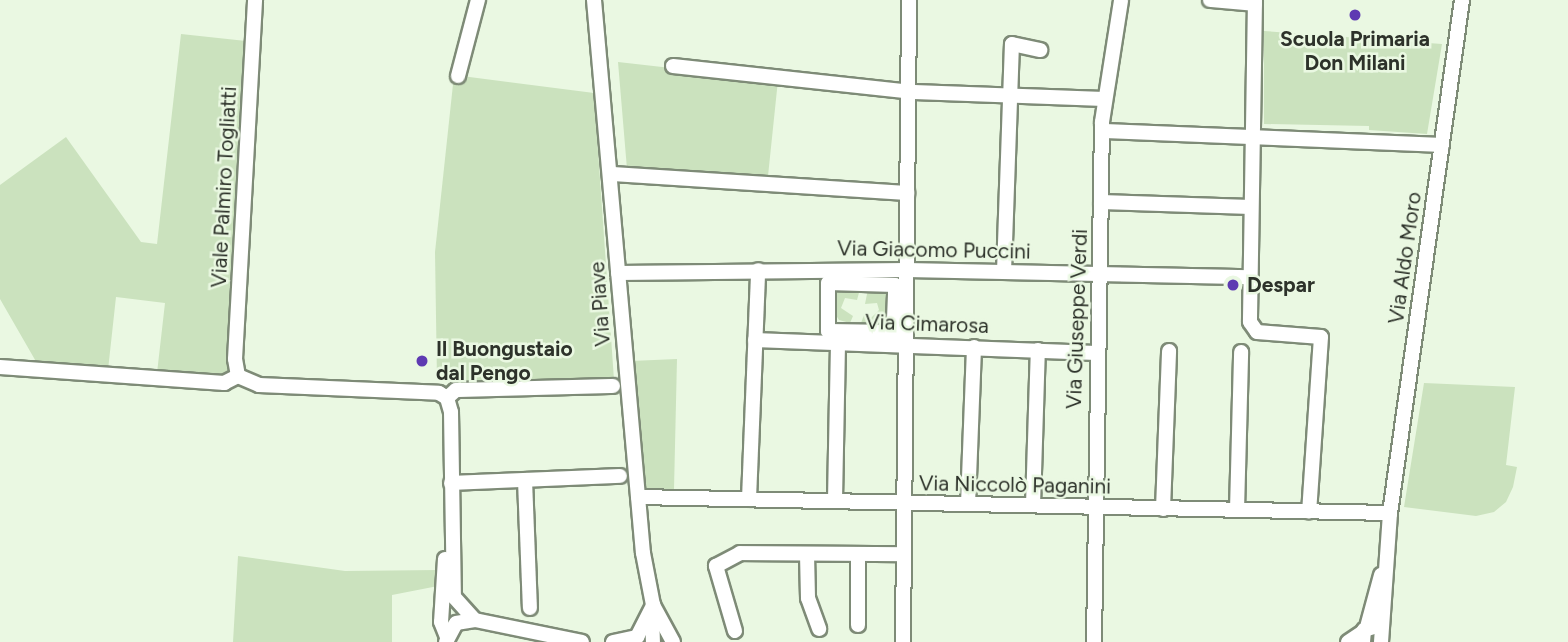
<!DOCTYPE html>
<html>
<head>
<meta charset="utf-8">
<style>
	body { margin:0 }
	#map { position:relative; width:1568px; height:642px; overflow:hidden; background:#eaf8e2; font-family:Figtree,sans-serif }
	div>[style] { position:absolute }
	.green>* { inset:0; background:#cbe2be }
	.roads { filter:drop-shadow(2px 0 #7e8b77) drop-shadow(-2px 0 #7e8b77) drop-shadow(0 2px #7e8b77) drop-shadow(0 -2px #7e8b77) }
	.minor>* { height:14px; margin:-7px; padding:0 7px; transform-origin:7px; border-radius:7px; background:#fff }
	.dots>* { width:19px; height:19px; translate:-50% -50%; box-sizing:border-box; border:4px solid #eaf8e2; border-radius:50% }
	span { translate:-50% -50%; white-space:nowrap; text-align:center; line-height:1.15; -webkit-text-stroke:5px #eaf8e2; paint-order:stroke }
	.poi-label { font-size:21px; color:#2d322a; font-weight:700 }
	.left { translate:0 -50%; text-align:left }
	.street-label { font-size:21px; color:#2d322a }
</style>
</head>
<body>
<div id="map">
	<div class="green">
		<div style="clip-path:polygon(1264px 31px,1442px 44px,1427px 134px,1369px 130px,1369px 126px,1264px 124px)"></div>
		<div style="clip-path:polygon(181px 34px,246px 41px,233px 372px,224px 378px,157px 373px,165px 303px,116px 297px,108px 370px,38px 365px,0 299px,0 185px,66px 137px,141px 242px,157px 244px)"></div>
		<div style="clip-path:polygon(618px 62px,778px 80px,768px 176px,627px 169px)"></div>
		<div style="clip-path:polygon(454px 75px,594px 93px,614px 380px,437px 381px,435px 252px)"></div>
		<div style="clip-path:polygon(836px 289px,860px 289px,857px 300px,845px 298px,841px 308px,853px 316px,850px 323px,839px 320px,832px 309px)"></div>
		<div style="clip-path:polygon(868px 289px,886px 292px,890px 313px,886px 321px,861px 323px,864px 315px,871px 318px,879px 310px,877px 303px,865px 304px)"></div>
		<div style="clip-path:polygon(677px 359px,674px 489px,645px 490px,631px 361px)"></div>
		<div style="clip-path:polygon(1424px 383px,1515px 387px,1506px 465px,1517px 467px,1513px 487px,1506px 502px,1494px 512px,1476px 516px,1404px 507px)"></div>
		<div style="clip-path:polygon(238px 556px,345px 571px,438px 570px,438px 586px,392px 595px,392px 642px,233px 642px)"></div>
	</div>
	<div class="roads">
		<div class="minor">
			<div style="left:594px;top:0;width:555px;rotate:84.94deg"></div>
			<div style="left:643px;top:553px;width:53px;rotate:79.1deg"></div>
			<div style="left:653px;top:605px;width:42px;rotate:61.6deg"></div>
			<div style="left:1210px;top:0;width:45px;rotate:5.1deg"></div>
			<div style="left:1255px;top:0;width:322px;rotate:90.9deg"></div>
			<div style="left:1250px;top:322px;width:12px;rotate:55deg"></div>
			<div style="left:1257px;top:332px;width:64px;rotate:4.5deg"></div>
			<div style="left:1321px;top:337px;width:175px;rotate:93.9deg"></div>
			<div style="left:673px;top:66px;width:242px;rotate:6.2deg"></div>
			<div style="left:914px;top:92px;width:190px;rotate:2.1deg"></div>
			<div style="left:458px;top:76px;width:79px;rotate:-75.3deg"></div>
			<div style="left:1106px;top:131px;width:336px;rotate:2.4deg"></div>
			<div style="left:612px;top:174px;width:296px;rotate:3.7deg"></div>
			<div style="left:1101px;top:202px;width:150px;rotate:1.9deg"></div>
			<div style="left:1004px;top:272px;width:228px;rotate:-88deg"></div>
			<div style="left:1012px;top:44px;width:29px;rotate:12deg"></div>
			<div style="left:618px;top:273px;width:289px;rotate:-0.6deg"></div>
			<div style="left:907px;top:270px;width:343px;rotate:1.2deg"></div>
			<div style="left:755px;top:340px;width:341px;rotate:2.2deg"></div>
			<div style="left:893px;top:344px;width:50px;rotate:-87.7deg"></div>
			<div style="left:895px;top:294px;width:9px;rotate:-90deg"></div>
			<div style="left:895px;top:285px;width:67px;rotate:-178.3deg"></div>
			<div style="left:828px;top:283px;width:48px;rotate:90deg"></div>
			<div style="left:828px;top:331px;width:65px;rotate:0.9deg"></div>
			<div style="left:0;top:367px;width:225px;rotate:4.1deg"></div>
			<div style="left:224px;top:383px;width:16px;rotate:-27deg"></div>
			<div style="left:238px;top:376px;width:17px;rotate:-100deg"></div>
			<div style="left:235px;top:359px;width:360px;rotate:-86.8deg"></div>
			<div style="left:238px;top:376px;width:23px;rotate:23deg"></div>
			<div style="left:259px;top:385px;width:180px;rotate:2.5deg"></div>
			<div style="left:439px;top:393px;width:9px;rotate:32deg"></div>
			<div style="left:447px;top:398px;width:15px;rotate:74deg"></div>
			<div style="left:451px;top:412px;width:185px;rotate:89.1deg"></div>
			<div style="left:454px;top:597px;width:31px;rotate:48deg"></div>
			<div style="left:447px;top:398px;width:12px;rotate:-42deg"></div>
			<div style="left:456px;top:390px;width:157px;rotate:-1.5deg"></div>
			<div style="left:525px;top:480px;width:128px;rotate:87.8deg"></div>
			<div style="left:451px;top:483px;width:169px;rotate:-2.4deg"></div>
			<div style="left:638px;top:497px;width:752px;rotate:1.22deg"></div>
			<div style="left:749px;top:499px;width:229px;rotate:-87.7deg"></div>
			<div style="left:835px;top:500px;width:158px;rotate:-88.9deg"></div>
			<div style="left:968px;top:504px;width:157px;rotate:-87.8deg"></div>
			<div style="left:1033px;top:505px;width:155px;rotate:-88.2deg"></div>
			<div style="left:1163px;top:509px;width:158px;rotate:-87.8deg"></div>
			<div style="left:1237px;top:510px;width:158px;rotate:-88.5deg"></div>
			<div style="left:807px;top:554px;width:44px;rotate:88.7deg"></div>
			<div style="left:808px;top:598px;width:33px;rotate:70deg"></div>
			<div style="left:858px;top:554px;width:71px;rotate:90deg"></div>
			<div style="left:445px;top:559px;width:63px;rotate:93.6deg"></div>
			<div style="left:441px;top:622px;width:16px;rotate:68deg"></div>
			<div style="left:652px;top:615px;width:27px;rotate:88deg"></div>
			<div style="left:1367px;top:627px;width:54px;rotate:-74.9deg"></div>
			<div style="left:735px;top:631px;width:68px;rotate:-106.3deg"></div>
			<div style="left:716px;top:566px;width:27px;rotate:-28deg"></div>
			<div style="left:740px;top:553px;width:162px;rotate:0.4deg"></div>
			<div style="left:446px;top:642px;width:21px;rotate:-62deg"></div>
			<div style="left:456px;top:623px;width:19px;rotate:-9deg"></div>
			<div style="left:475px;top:620px;width:109px;rotate:11.6deg"></div>
			<div style="left:613px;top:642px;width:25px;rotate:-12deg"></div>
			<div style="left:637px;top:637px;width:36px;rotate:-63deg"></div>
			<div style="left:903px;top:642px;width:642px;rotate:-89.46deg"></div>
			<div style="left:1094px;top:642px;width:520px;rotate:-89.12deg"></div>
			<div style="left:1102px;top:122px;width:123px;rotate:-81.1deg"></div>
			<div style="left:1348px;top:642px;width:18px;rotate:-34deg"></div>
			<div style="left:1363px;top:642px;width:12px;rotate:-85deg"></div>
			<div style="left:1364px;top:630px;width:10px;rotate:-17deg"></div>
			<div style="left:1381px;top:642px;width:129px;rotate:-86deg"></div>
			<div style="left:1390px;top:513px;width:518px;rotate:-82.01deg"></div>
		</div>
	</div>
	<div class="dots">
		<div style="left:1355px;top:15px;background:#5e3ab2"></div>
		<div style="left:1233px;top:285px;background:#5e3ab2"></div>
		<div style="left:422px;top:361px;background:#5e3ab2"></div>
	</div>
	<div class="poi-label">
		<span style="left:1355px;top:51px">Scuola Primaria<br>Don Milani</span>
		<span class="left" style="left:1247px;top:285px">Despar</span>
		<span class="left" style="left:436px;top:361px">Il Buongustaio<br>dal Pengo</span>
	</div>
	<div class="street-label">
		<span style="left:224px;top:187px;rotate:-87deg">Viale Palmiro Togliatti</span>
		<span style="left:934px;top:250px;rotate:1deg">Via Giacomo Puccini</span>
		<span style="left:1405px;top:258px;rotate:-82deg">Via Aldo Moro</span>
		<span style="left:600px;top:304px;rotate:-94deg">Via Piave</span>
		<span style="left:1077px;top:319px;rotate:-88deg">Via Giuseppe Verdi</span>
		<span style="left:927px;top:324px;rotate:2deg">Via Cimarosa</span>
		<span style="left:1015px;top:485px;rotate:1deg">Via Niccolò Paganini</span>
	</div>
</div>
</body>
</html>
